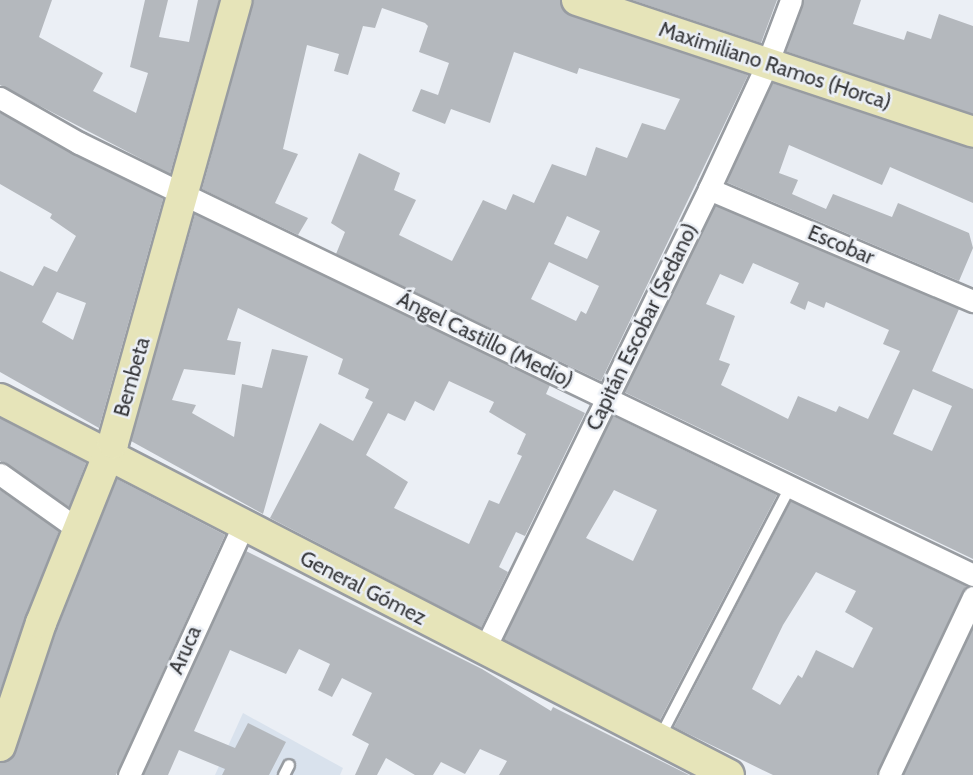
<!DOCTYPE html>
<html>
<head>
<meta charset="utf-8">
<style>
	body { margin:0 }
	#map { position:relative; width:973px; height:775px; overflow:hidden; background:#ebeff5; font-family:Cabin,sans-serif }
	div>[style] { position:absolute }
	.built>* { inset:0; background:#d9e2ed }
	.building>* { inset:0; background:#b4b8bd }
	.roads { filter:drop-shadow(2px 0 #989ca1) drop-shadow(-2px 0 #989ca1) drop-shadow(0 2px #989ca1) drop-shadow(0 -2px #989ca1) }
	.lane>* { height:10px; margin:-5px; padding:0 5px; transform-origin:5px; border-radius:5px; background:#fff }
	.street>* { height:21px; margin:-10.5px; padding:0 10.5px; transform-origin:10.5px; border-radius:10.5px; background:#fff }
	.secondary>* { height:30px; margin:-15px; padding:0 15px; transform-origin:15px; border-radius:15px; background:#e6e4b9 }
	span { translate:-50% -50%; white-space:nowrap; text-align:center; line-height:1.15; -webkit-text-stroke:5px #ebeff5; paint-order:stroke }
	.street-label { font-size:21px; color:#37383b }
</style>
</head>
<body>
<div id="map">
	<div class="built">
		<div style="clip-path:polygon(243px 713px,343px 768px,340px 775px,215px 775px)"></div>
	</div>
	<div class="building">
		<div style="clip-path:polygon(0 0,52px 0,39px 37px,103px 73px,93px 91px,136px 113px,148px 73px,130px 67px,145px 0,168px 0,159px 37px,189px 42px,198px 0,219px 0,170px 174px,0 85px)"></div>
		<div style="clip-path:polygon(evenodd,254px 0,560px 0,564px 11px,572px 16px,748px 75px,601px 381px,336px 254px,345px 232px,331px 223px,359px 153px,400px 173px,394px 190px,416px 200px,399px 235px,452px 261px,483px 200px,506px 210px,513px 194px,534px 203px,552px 164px,586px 176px,596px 147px,627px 158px,642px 123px,665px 130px,680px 99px,579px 68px,577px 74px,514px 52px,490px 123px,451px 109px,445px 124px,412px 111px,421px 89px,438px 95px,449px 63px,419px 52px,428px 26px,425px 23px,382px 8px,375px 28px,363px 26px,348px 75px,334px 71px,339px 54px,307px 45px,283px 149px,298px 154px,275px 203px,308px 218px,298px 235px,202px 189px,254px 0,567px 216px,600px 231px,587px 259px,554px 244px,567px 216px,254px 0,549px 262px,599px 286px,586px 314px,581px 311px,576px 321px,531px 299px,549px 262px)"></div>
		<div style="clip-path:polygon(632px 0,777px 0,761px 43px)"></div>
		<div style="clip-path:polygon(803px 0,861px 0,853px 24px,904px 40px,907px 31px,931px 39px,939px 14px,973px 26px,973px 114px,785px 51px)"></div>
		<div style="clip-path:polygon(772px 83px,973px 149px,973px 203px,890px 167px,882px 185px,789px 145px,779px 173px,798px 180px,792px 194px,826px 209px,833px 194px,892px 217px,898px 203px,969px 233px,973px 248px,959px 281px,726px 182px)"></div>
		<div style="clip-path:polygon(evenodd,0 113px,163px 199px,99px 428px,0 372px,0 271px,33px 286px,44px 266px,57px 272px,76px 236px,50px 218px,52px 214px,0 184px,0 113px,57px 292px,86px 303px,73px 340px,42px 322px,57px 292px)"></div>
		<div style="clip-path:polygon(evenodd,715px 205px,959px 309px,932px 371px,973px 389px,973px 559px,624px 392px,715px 205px,753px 263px,799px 283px,790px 303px,805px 310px,808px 301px,824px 308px,826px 302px,889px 330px,883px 344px,900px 351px,868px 419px,839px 406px,836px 412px,798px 396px,788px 419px,721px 385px,730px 364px,719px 360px,735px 316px,706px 304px,720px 274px,743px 284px,753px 263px,715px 205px,913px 389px,952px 406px,932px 451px,893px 434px,913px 389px)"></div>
		<div style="clip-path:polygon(evenodd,195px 214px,550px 385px,546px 394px,585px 413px,525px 536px,516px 532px,499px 567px,508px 572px,481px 628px,270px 518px,320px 423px,353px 441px,373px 402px,365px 398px,369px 389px,338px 374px,343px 359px,238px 308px,227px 340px,241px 342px,235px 375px,184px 369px,172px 400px,196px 405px,192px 413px,234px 437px,242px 384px,262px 388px,272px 349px,308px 356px,263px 514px,131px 441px,195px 214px,449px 381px,494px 402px,489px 412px,526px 434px,517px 454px,522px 456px,499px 504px,489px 500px,469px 544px,394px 508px,408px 482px,366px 455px,388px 413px,405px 421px,415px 401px,434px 411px,449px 381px)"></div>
		<div style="clip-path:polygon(evenodd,613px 416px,777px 495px,660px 720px,503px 639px,613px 416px,614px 490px,657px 510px,633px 561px,586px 538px,614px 490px)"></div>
		<div style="clip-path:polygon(0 418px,86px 463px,69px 507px,0 461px)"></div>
		<div style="clip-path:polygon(117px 479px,225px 535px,116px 775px,0 775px,0 763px,11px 759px,16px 751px,57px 629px)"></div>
		<div style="clip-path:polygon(0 490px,59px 531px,0 691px)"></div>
		<div style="clip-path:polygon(evenodd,791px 501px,966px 586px,876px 775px,773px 775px,674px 727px,791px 501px,816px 572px,856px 591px,845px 612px,873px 628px,853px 668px,816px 650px,802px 678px,798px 675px,780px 705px,752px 689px,783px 625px,816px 572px)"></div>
		<div style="clip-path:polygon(246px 551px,482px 669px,551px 711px,553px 707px,689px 775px,499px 775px,507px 761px,480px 749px,465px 774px,441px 762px,433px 775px,415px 775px,386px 758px,377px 775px,355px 775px,369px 744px,352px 735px,372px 693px,342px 678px,332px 697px,318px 690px,330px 664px,299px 649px,286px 674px,230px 650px,194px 731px,235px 748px,248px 723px,286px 742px,269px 775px,222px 775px,225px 769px,179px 750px,168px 775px,143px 775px)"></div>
		<div style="clip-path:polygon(973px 627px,973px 775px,903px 775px)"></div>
	</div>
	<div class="roads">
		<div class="lane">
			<div style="left:660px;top:737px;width:282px;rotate:-62.5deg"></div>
			<div style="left:284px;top:775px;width:11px;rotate:-63deg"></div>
		</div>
		<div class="street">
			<div style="left:0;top:98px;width:91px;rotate:29.7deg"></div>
			<div style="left:79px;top:143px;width:118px;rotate:26.1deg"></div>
			<div style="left:185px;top:195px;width:875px;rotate:25.74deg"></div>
			<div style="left:709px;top:189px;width:287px;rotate:23deg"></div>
			<div style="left:0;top:474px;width:97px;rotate:35.3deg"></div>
			<div style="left:484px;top:650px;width:513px;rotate:-63.98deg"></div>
			<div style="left:709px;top:189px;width:138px;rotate:-65.1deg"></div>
			<div style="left:767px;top:64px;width:68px;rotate:-69.4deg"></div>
			<div style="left:129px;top:775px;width:274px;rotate:-65.4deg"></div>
			<div style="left:889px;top:775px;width:197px;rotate:-64.7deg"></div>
		</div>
		<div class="secondary">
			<div style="left:577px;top:0;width:417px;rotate:18.4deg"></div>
			<div style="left:0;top:399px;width:820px;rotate:27.28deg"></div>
			<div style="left:0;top:746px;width:130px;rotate:-71.6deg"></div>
			<div style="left:41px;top:623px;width:194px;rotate:-68.2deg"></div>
			<div style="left:113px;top:443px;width:460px;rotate:-74.4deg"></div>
		</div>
	</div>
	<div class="street-label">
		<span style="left:775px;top:66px;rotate:18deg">Maximiliano Ramos (Horca)</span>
		<span style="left:841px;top:245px;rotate:23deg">Escobar</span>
		<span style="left:642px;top:327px;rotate:-64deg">Capitán Escobar (Sedano)</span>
		<span style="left:485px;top:340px;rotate:26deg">Ángel Castillo (Medio)</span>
		<span style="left:132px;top:377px;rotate:-74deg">Bembeta</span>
		<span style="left:363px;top:588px;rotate:27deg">General Gómez</span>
		<span style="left:185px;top:650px;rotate:-66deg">Aruca</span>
	</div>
</div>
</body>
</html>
